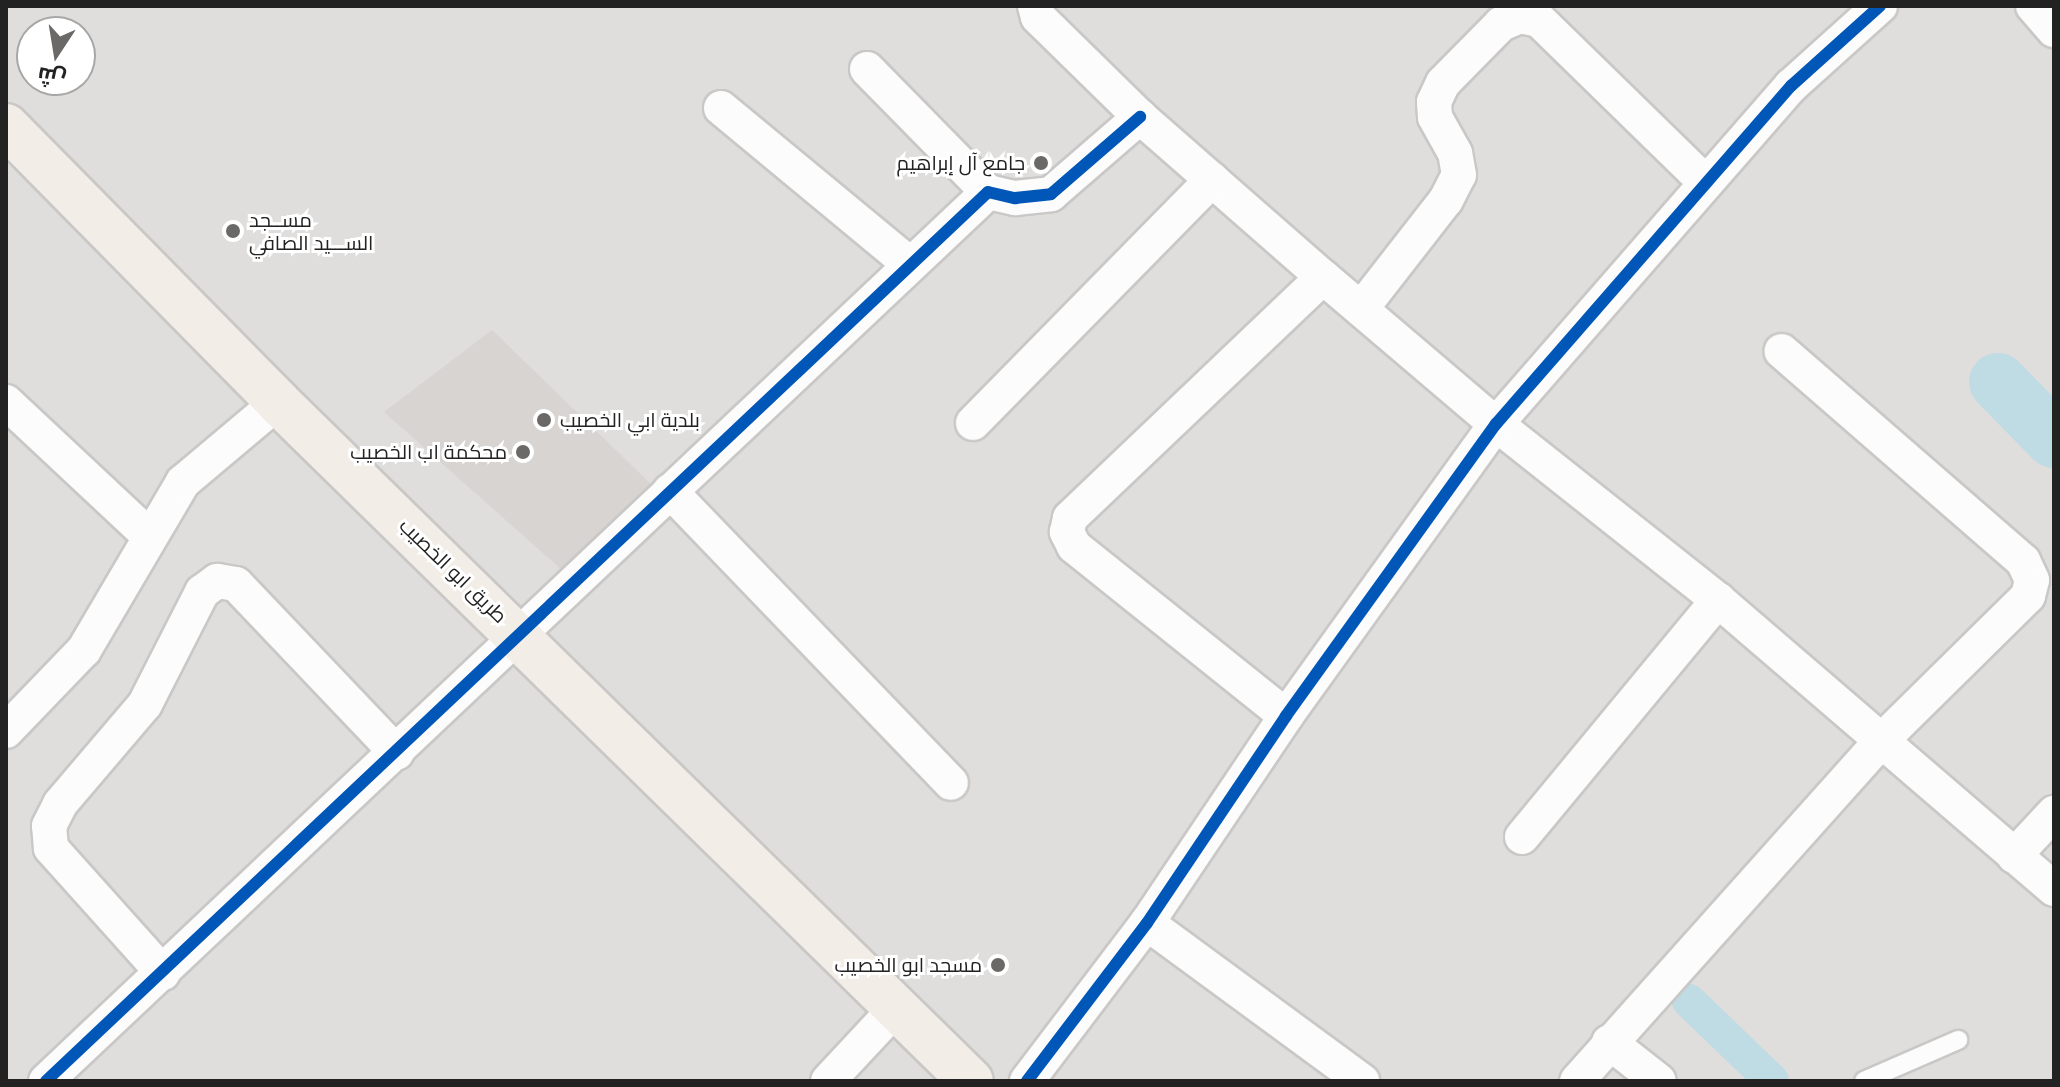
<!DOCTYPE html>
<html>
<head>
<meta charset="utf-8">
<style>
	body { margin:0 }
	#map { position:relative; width:2060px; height:1087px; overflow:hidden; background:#f0eeeb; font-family:Raleway,Cairo,sans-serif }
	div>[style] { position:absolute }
	.residential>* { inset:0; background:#dfdedc }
	.canal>* { height:34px; margin:-17px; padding:0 17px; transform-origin:17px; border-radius:17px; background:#bfdbe3 }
	.river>* { height:58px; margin:-29px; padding:0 29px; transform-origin:29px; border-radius:29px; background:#bfdbe3 }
	.building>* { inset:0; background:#d7d4d2 }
	.roads { filter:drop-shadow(2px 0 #c9c8c7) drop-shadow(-2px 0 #c9c8c7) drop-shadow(0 2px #c9c8c7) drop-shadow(0 -2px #c9c8c7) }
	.service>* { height:18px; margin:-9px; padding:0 9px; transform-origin:9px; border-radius:9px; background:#fdfcfc }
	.minor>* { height:34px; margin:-17px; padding:0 17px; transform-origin:17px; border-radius:17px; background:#fdfcfc }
	.primary>* { height:44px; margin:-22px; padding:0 22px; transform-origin:22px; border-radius:22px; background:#f3ede7 }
	.cycleway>* { height:12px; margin:-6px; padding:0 6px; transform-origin:6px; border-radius:6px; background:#0057b8 }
	.dots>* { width:22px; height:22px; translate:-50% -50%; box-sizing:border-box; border:4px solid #fff; border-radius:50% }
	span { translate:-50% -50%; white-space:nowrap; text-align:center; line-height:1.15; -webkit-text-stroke:6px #fff; paint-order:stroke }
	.poi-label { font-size:20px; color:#222 }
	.right { translate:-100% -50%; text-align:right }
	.left { translate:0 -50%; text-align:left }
	.street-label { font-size:20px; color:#222 }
	.frame { position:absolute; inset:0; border:8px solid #222; pointer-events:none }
	.north { position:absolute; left:16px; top:16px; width:80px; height:80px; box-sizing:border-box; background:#fff; border:2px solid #a7a7a7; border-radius:50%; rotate:192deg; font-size:22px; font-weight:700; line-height:32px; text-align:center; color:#222 }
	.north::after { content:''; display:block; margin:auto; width:28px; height:36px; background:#6a6968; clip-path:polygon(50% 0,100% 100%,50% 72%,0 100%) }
</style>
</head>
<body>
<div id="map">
	<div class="residential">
		<div style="clip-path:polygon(evenodd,6px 6px,2054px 6px,2054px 1081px,6px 1081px,6px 6px,32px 32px,80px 32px,80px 80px,32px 80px,32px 32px)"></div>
	</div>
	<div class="canal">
		<div style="left:1689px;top:1001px;width:115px;rotate:43.9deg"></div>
	</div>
	<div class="river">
		<div style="left:1998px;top:382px;width:80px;rotate:45.5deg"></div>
	</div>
	<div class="building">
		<div style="clip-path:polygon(492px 330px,659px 492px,561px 569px,384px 412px)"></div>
	</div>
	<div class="roads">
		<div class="service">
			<div style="left:1864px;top:1081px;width:103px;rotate:-23.6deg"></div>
		</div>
		<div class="minor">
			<div style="left:1035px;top:6px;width:11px;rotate:75deg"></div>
			<div style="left:1038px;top:17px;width:143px;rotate:44.4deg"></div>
			<div style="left:1140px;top:117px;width:243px;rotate:41.2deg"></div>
			<div style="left:1323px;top:277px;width:227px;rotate:40.4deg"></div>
			<div style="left:1496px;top:424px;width:283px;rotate:38.4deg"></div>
			<div style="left:1718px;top:600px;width:443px;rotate:40.7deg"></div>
			<div style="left:2033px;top:6px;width:32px;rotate:49deg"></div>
			<div style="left:867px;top:69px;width:173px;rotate:45.5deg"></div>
			<div style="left:721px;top:108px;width:246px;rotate:39.6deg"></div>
			<div style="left:1361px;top:309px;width:138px;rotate:-52.1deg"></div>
			<div style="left:1446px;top:200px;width:28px;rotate:-63deg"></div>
			<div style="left:1459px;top:175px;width:22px;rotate:-100deg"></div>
			<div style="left:1455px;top:153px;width:41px;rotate:-119.1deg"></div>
			<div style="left:1435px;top:117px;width:15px;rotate:-94deg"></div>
			<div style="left:1434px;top:102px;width:21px;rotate:-65deg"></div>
			<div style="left:1443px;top:83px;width:83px;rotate:-45.5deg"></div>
			<div style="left:1501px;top:24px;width:21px;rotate:-23deg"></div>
			<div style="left:1520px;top:16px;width:19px;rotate:12deg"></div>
			<div style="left:1539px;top:20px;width:233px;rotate:44.3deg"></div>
			<div style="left:6px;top:402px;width:195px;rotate:43.1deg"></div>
			<div style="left:973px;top:423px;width:341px;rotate:-45.5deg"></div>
			<div style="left:670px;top:491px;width:405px;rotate:46.1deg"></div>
			<div style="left:1286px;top:716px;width:272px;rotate:-141.3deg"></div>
			<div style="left:1074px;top:546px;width:16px;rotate:-117deg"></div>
			<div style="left:1067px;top:532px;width:14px;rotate:-78deg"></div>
			<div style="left:1070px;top:518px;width:349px;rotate:-43.6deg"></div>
			<div style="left:6px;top:731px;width:112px;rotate:-46.1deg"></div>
			<div style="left:84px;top:650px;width:195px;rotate:-59.5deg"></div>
			<div style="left:183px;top:482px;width:124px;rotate:-40.1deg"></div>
			<div style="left:1522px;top:837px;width:308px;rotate:-50.4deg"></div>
			<div style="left:2014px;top:856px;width:59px;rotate:-47.1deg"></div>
			<div style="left:1147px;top:923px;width:267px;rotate:36.3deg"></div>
			<div style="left:163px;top:973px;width:168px;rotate:-131.9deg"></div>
			<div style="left:51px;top:848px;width:22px;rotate:-95deg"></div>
			<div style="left:49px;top:826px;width:25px;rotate:-63deg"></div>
			<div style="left:60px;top:804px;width:131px;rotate:-49.6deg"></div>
			<div style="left:145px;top:704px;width:126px;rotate:-63deg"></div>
			<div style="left:202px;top:592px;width:19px;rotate:-36deg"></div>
			<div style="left:217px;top:581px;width:19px;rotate:9deg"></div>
			<div style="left:236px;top:584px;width:233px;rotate:46.4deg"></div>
			<div style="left:1609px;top:1042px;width:63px;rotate:38deg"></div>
			<div style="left:46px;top:1081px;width:1295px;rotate:-43.34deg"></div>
			<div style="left:988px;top:192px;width:28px;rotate:13deg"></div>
			<div style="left:1015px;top:198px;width:36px;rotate:-6deg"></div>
			<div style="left:1051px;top:194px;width:118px;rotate:-40.9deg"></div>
			<div style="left:828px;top:1081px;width:100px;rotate:-47deg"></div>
			<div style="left:1027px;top:1081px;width:198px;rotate:-52.8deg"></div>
			<div style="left:1147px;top:923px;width:249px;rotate:-56.1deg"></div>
			<div style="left:1286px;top:716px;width:360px;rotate:-54.3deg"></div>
			<div style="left:1496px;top:424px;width:449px;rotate:-48.9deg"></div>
			<div style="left:1791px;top:86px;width:120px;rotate:-42deg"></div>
			<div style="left:1577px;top:1081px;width:453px;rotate:-48.2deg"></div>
			<div style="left:1879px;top:743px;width:209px;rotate:-44.6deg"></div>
			<div style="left:2028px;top:596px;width:16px;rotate:-76deg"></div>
			<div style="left:2032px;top:580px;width:21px;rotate:-115deg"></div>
			<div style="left:2023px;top:561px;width:320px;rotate:-139deg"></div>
		</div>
		<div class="primary">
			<div style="left:6px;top:126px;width:388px;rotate:45.4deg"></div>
			<div style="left:278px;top:402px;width:970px;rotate:44.42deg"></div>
		</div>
	</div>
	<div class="cycleway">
		<div style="left:46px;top:1081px;width:1295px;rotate:-43.34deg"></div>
		<div style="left:988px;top:192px;width:28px;rotate:13deg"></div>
		<div style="left:1015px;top:198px;width:36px;rotate:-6deg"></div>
		<div style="left:1051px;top:194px;width:118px;rotate:-40.9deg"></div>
		<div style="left:1027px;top:1081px;width:198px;rotate:-52.8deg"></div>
		<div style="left:1147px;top:923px;width:249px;rotate:-56.1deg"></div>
		<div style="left:1286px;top:716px;width:360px;rotate:-54.3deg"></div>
		<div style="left:1496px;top:424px;width:449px;rotate:-48.9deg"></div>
		<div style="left:1791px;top:86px;width:120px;rotate:-42deg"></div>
	</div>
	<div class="dots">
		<div style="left:1041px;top:163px;background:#6a6968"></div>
		<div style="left:233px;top:231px;background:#6a6968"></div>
		<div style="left:544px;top:420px;background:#6a6968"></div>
		<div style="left:523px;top:452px;background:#6a6968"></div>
		<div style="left:998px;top:965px;background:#6a6968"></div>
	</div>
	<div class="poi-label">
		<span class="right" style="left:1025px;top:163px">جامع آل إبراهيم</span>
		<span class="left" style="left:249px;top:232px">مســجد<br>الســـيد الصافي</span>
		<span class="left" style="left:560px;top:420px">بلدية ابي الخصيب</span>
		<span class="right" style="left:507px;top:452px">محكمة اب الخصيب</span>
		<span class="right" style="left:982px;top:965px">مسجد ابو الخصيب</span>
	</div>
	<div class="street-label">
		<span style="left:453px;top:571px;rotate:44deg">طريق ابو الخصيب</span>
	</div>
	<div class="frame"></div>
	<div class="north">ش</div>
</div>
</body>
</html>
